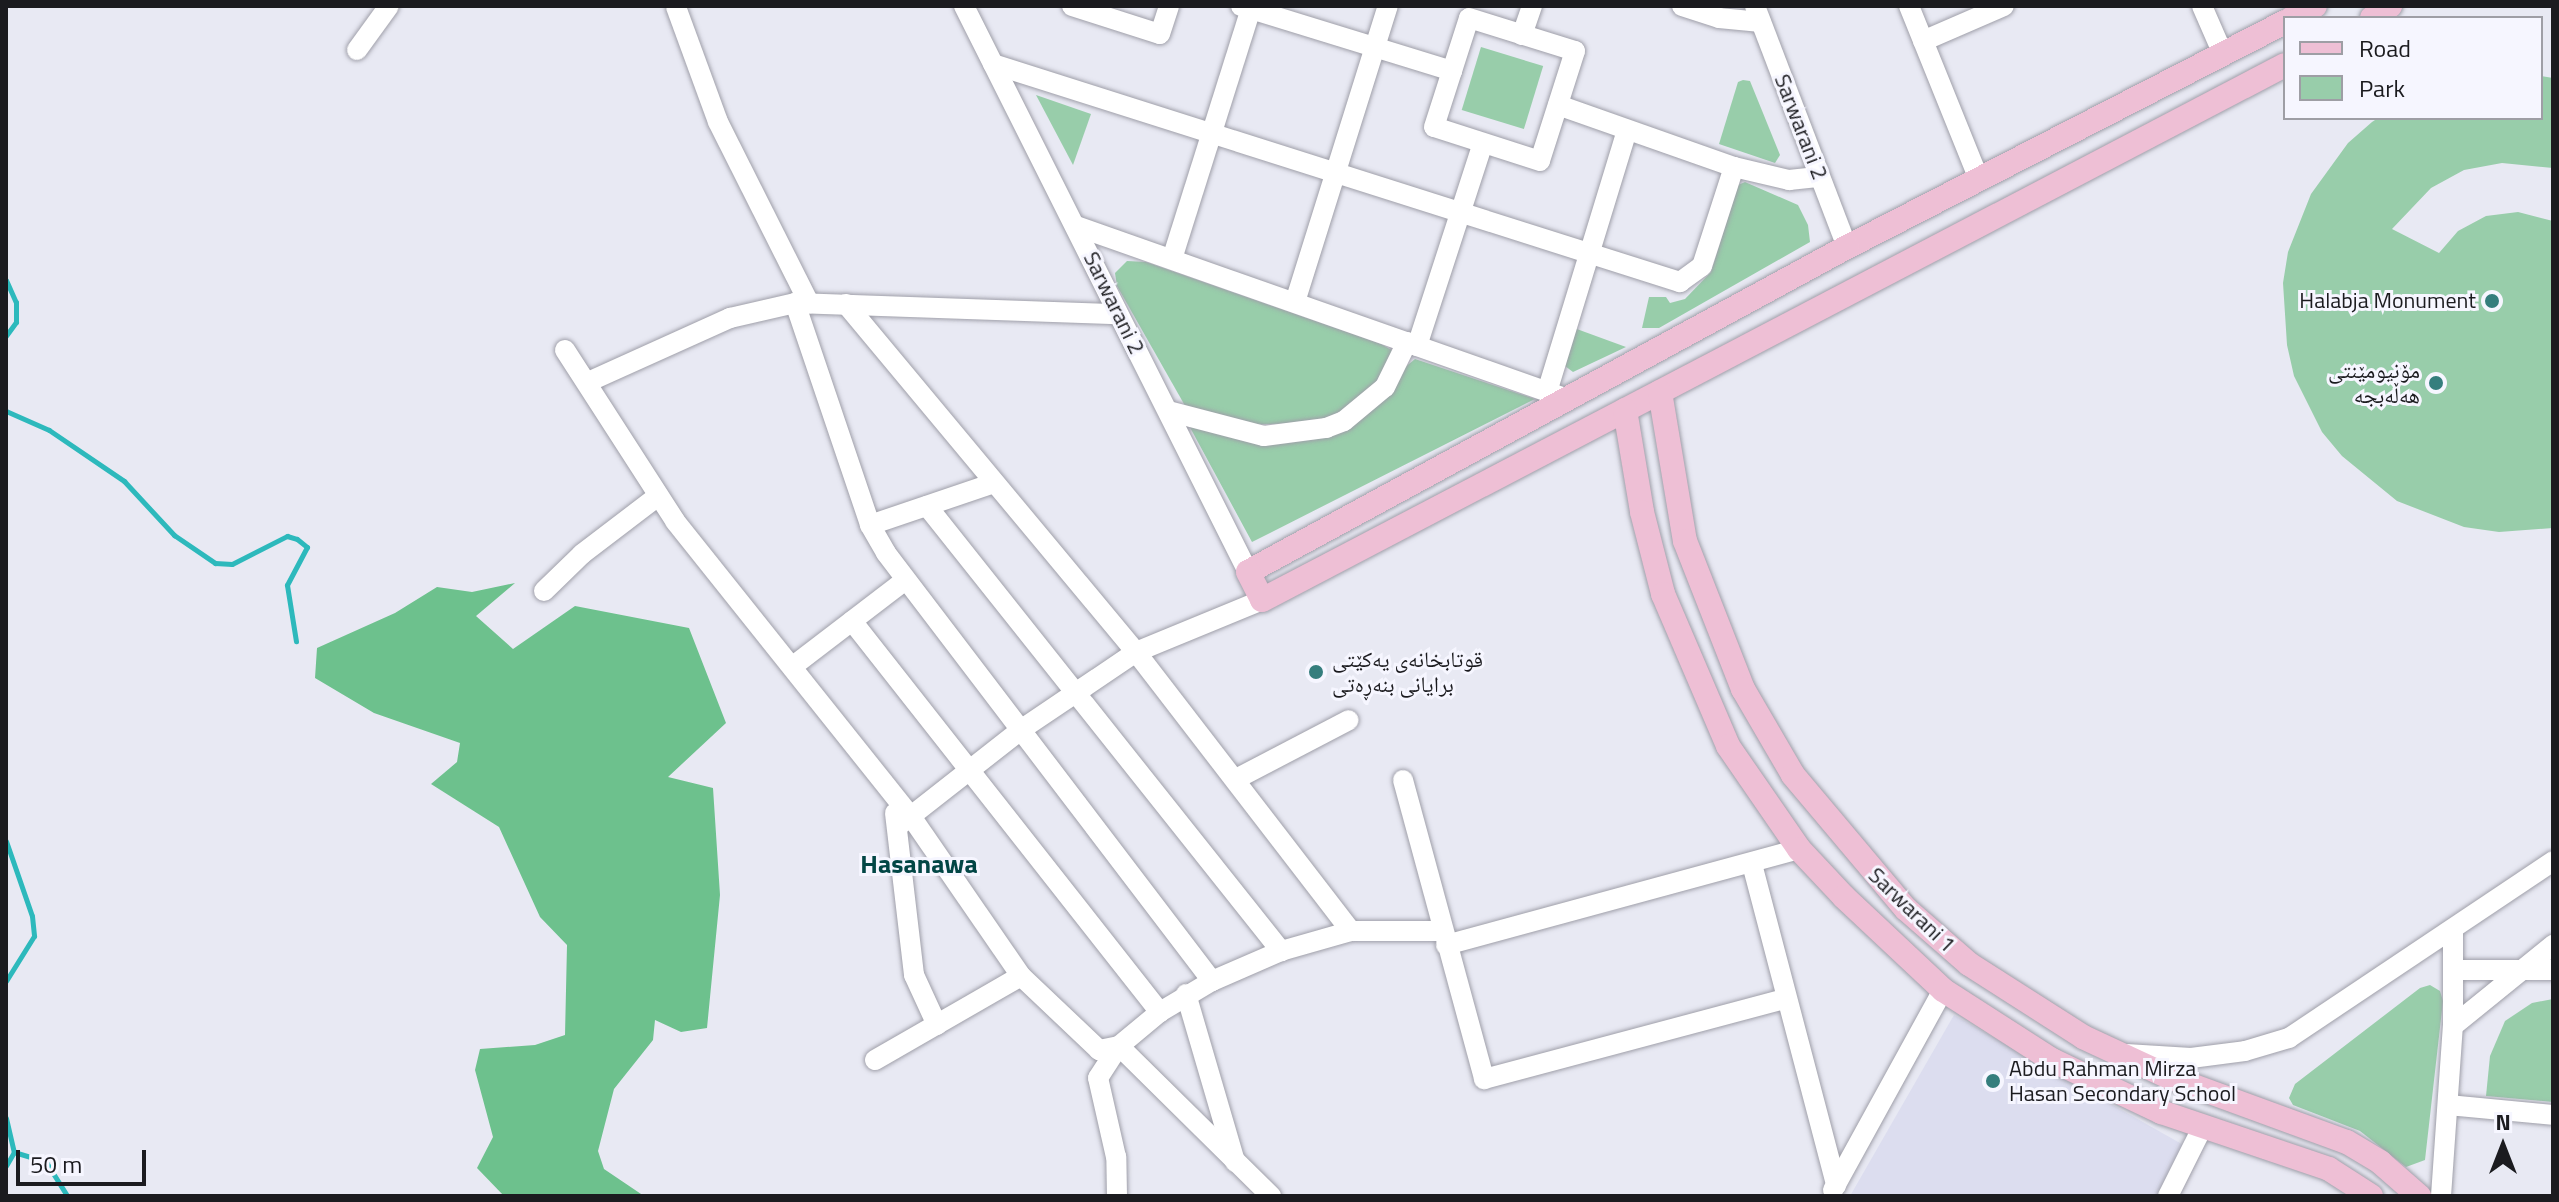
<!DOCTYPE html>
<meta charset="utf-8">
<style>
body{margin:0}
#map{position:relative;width:2559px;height:1202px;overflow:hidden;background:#e8e9f3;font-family:"Titillium Web","Noto Naskh Arabic",sans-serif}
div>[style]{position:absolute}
.built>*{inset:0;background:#dcddef}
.green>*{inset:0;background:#98cdaa;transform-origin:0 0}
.forest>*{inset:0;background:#6dc18d}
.stream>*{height:5px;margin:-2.5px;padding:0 2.5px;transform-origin:2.5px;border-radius:2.5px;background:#2db9bc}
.roads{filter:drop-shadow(0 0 2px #9f9fa9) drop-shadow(0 0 2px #9f9fa9)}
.minor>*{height:20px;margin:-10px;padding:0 10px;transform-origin:10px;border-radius:10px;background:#fff}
.major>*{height:24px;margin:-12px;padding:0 12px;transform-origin:12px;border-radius:12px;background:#eebfd5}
.dots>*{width:22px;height:22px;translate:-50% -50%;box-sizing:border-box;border:4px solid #f6f6ff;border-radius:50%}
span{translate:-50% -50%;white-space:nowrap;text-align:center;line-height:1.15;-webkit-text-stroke:6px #f6f6ff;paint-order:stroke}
.street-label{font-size:22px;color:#1b1b1f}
.poi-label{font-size:22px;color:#1b1b1f}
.right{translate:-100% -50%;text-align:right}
.left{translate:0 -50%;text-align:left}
.quarter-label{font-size:26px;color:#024645;font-weight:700}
.frame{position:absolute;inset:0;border:8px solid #1b1b1f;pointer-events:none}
.legend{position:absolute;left:2283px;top:16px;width:260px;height:104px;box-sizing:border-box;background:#f6f6ff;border:2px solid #9e9ea5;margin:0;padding:10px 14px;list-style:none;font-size:24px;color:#1b1b1f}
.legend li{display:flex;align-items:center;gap:16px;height:40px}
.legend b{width:40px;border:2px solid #9e9ea5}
.north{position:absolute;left:2463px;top:1106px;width:80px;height:80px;-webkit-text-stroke:6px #f6f6ff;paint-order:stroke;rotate:0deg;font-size:22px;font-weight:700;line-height:32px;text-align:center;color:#1b1b1f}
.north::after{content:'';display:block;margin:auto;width:28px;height:36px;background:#1b1b1f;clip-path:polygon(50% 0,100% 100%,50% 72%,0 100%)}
.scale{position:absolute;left:16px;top:1150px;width:130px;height:36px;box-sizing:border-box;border:4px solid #1b1b1f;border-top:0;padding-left:10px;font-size:24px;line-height:28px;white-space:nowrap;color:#1b1b1f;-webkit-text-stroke:6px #f6f6ff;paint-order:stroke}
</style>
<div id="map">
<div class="built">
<i style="clip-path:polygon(1954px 1015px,2187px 1147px,2160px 1196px,1850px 1196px)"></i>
</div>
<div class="green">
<i style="left:1481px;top:47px;width:65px;height:66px;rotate:17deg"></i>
<i style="clip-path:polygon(2541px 76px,2553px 78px,2553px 168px,2502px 163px,2464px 170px,2431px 188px,2392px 229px,2439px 253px,2458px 231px,2486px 216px,2518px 212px,2553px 221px,2553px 528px,2499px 532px,2464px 527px,2397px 501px,2342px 456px,2322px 432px,2294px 376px,2287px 345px,2283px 283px,2288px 252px,2311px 194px,2348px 143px,2372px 122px,2378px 118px,2541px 118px)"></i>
<i style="clip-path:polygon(1743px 80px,1750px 81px,1780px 155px,1775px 163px,1719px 144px,1738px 82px)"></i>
<i style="clip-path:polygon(1036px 95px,1091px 114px,1073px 165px)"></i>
<i style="clip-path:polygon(1745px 182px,1798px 205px,1808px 225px,1810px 242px,1659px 328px,1642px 328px,1649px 297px,1666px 297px,1670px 303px,1685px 299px,1711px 272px,1738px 185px)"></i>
<i style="clip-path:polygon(1127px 261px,1146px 262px,1381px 344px,1395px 352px,1393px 369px,1341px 413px,1312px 423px,1237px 425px,1188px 411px,1117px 286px,1115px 273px)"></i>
<i style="clip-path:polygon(1574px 328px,1626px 347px,1573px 372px,1565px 366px)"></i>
<i style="clip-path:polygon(1415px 359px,1535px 399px,1252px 542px,1186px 420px,1320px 438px)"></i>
<i style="clip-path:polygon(2430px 985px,2440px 991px,2443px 1001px,2425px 1160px,2406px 1167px,2360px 1131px,2293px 1105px,2289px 1098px,2295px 1084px,2420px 988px)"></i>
<i style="clip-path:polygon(2553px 999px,2553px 1102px,2486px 1096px,2490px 1056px,2505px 1021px,2532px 1003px)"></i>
</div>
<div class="forest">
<i style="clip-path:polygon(515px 583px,476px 616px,513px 649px,575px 606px,689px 628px,726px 723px,668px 777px,713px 788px,720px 895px,707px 1028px,681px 1032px,655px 1020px,653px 1040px,614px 1089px,598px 1151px,604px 1169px,644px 1196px,504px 1196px,477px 1168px,493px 1137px,475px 1070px,480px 1049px,535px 1045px,565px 1035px,567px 945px,540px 917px,499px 827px,431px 784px,457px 762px,460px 743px,374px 713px,315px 678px,317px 648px,395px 613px,437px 587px,472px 592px)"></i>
</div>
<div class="stream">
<i style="left:6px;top:280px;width:24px;rotate:66deg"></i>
<i style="left:16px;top:302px;width:20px;rotate:90deg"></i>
<i style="left:16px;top:322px;width:17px;rotate:126deg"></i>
<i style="left:6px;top:411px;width:47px;rotate:23.8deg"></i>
<i style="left:49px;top:430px;width:91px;rotate:34.2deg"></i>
<i style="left:124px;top:481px;width:74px;rotate:47.2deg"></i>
<i style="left:174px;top:535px;width:50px;rotate:34.3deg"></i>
<i style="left:215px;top:563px;width:17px;rotate:3deg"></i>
<i style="left:232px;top:564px;width:62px;rotate:-27deg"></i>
<i style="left:287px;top:536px;width:10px;rotate:17deg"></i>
<i style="left:297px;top:539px;width:13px;rotate:39deg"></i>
<i style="left:307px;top:547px;width:43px;rotate:117.8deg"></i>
<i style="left:287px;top:585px;width:57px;rotate:80.9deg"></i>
<i style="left:6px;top:841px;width:79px;rotate:70.9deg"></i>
<i style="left:32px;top:916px;width:20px;rotate:84deg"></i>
<i style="left:34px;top:936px;width:53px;rotate:121.9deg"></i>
<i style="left:6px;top:1118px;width:35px;rotate:77deg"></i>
<i style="left:14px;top:1152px;width:16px;rotate:120deg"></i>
<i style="left:14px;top:1152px;width:34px;rotate:17deg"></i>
<i style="left:46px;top:1162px;width:40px;rotate:58deg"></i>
</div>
<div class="roads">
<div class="minor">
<i style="left:964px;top:6px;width:633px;rotate:63.35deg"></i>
<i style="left:1072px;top:6px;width:92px;rotate:17.7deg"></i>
<i style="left:1160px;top:34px;width:29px;rotate:-72deg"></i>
<i style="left:1241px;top:6px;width:221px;rotate:17.1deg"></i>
<i style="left:1682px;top:6px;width:39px;rotate:18deg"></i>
<i style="left:1719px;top:18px;width:42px;rotate:5.4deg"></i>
<i style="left:1755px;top:6px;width:258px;rotate:69.1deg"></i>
<i style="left:1909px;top:6px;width:187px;rotate:68deg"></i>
<i style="left:2202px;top:6px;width:52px;rotate:66.4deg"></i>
<i style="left:676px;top:7px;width:122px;rotate:69.9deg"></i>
<i style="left:718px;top:122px;width:203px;rotate:63.3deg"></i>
<i style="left:1469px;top:18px;width:111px;rotate:17.3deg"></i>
<i style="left:1575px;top:51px;width:115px;rotate:107.7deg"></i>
<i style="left:1540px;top:161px;width:111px;rotate:-162.2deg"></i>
<i style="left:1434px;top:127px;width:114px;rotate:-72.2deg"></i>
<i style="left:1522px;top:35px;width:31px;rotate:-71deg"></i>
<i style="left:1923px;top:41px;width:88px;rotate:-23.4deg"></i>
<i style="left:357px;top:50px;width:54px;rotate:-54deg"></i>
<i style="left:993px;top:64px;width:721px;rotate:17.61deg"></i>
<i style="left:1680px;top:282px;width:27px;rotate:-36deg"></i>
<i style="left:1702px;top:266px;width:104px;rotate:-72.1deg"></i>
<i style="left:1558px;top:105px;width:187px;rotate:19.4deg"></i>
<i style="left:1734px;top:167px;width:57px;rotate:13.3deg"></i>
<i style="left:1789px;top:180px;width:31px;rotate:-6deg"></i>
<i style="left:1076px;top:226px;width:518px;rotate:19.38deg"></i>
<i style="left:1172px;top:259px;width:265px;rotate:-72.5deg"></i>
<i style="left:1295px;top:302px;width:310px;rotate:-72.6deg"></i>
<i style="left:795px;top:303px;width:234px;rotate:71.3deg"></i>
<i style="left:870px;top:525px;width:32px;rotate:60deg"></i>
<i style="left:886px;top:553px;width:538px;rotate:52.7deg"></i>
<i style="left:846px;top:304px;width:453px;rotate:50.2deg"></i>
<i style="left:1136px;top:652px;width:352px;rotate:52.4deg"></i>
<i style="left:1417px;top:346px;width:213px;rotate:-72deg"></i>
<i style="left:565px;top:350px;width:203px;rotate:57.2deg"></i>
<i style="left:675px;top:521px;width:376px;rotate:51.4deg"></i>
<i style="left:910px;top:815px;width:196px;rotate:55.4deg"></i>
<i style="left:1021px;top:976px;width:108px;rotate:43.5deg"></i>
<i style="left:1099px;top:1050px;width:20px;rotate:-11deg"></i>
<i style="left:1119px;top:1046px;width:214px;rotate:44.6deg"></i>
<i style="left:588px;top:382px;width:156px;rotate:-24.3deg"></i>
<i style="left:730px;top:318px;width:67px;rotate:-13deg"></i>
<i style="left:795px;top:303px;width:323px;rotate:2deg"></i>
<i style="left:1547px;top:392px;width:274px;rotate:-73deg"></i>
<i style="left:1168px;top:411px;width:99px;rotate:14.6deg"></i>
<i style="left:1264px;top:436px;width:63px;rotate:-7.4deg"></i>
<i style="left:1326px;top:428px;width:19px;rotate:-21deg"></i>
<i style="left:1344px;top:421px;width:53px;rotate:-39.7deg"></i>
<i style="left:1385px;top:387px;width:50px;rotate:-63.9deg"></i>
<i style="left:927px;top:506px;width:569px;rotate:51.5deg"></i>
<i style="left:870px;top:525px;width:131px;rotate:-18.7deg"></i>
<i style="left:544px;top:591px;width:53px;rotate:-44.2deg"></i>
<i style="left:582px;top:554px;width:96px;rotate:-37.3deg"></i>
<i style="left:852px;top:621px;width:498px;rotate:51.8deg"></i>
<i style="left:793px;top:666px;width:140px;rotate:-37.4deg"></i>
<i style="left:1236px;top:779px;width:127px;rotate:-27.6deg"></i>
<i style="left:1403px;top:780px;width:310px;rotate:74.8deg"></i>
<i style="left:1484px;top:1079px;width:311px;rotate:-14.9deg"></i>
<i style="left:895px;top:813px;width:163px;rotate:83.3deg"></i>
<i style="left:914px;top:975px;width:55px;rotate:65.3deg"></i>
<i style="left:897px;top:827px;width:159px;rotate:-38.1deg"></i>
<i style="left:1022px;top:729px;width:138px;rotate:-34deg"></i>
<i style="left:1136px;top:652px;width:136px;rotate:-22.4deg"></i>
<i style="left:1752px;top:864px;width:332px;rotate:75.3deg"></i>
<i style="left:1446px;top:945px;width:366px;rotate:-15.2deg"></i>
<i style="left:2453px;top:970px;width:100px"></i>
<i style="left:1186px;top:994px;width:175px;rotate:73.7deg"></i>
<i style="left:2453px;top:1026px;width:129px;rotate:-39deg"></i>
<i style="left:2126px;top:1054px;width:65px;rotate:3.5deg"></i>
<i style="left:2191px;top:1058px;width:54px;rotate:-7.4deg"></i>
<i style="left:2245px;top:1051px;width:46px;rotate:-16.5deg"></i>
<i style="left:2289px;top:1038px;width:318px;rotate:-33.8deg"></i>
<i style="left:875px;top:1060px;width:168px;rotate:-29.9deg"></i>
<i style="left:2448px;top:1105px;width:105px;rotate:5.4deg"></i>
<i style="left:1833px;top:1190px;width:228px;rotate:-61.2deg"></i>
<i style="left:1117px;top:1196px;width:39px;rotate:-91deg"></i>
<i style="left:1116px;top:1157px;width:81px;rotate:-102.8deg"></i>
<i style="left:1098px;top:1078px;width:38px;rotate:-57deg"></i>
<i style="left:1119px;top:1046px;width:53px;rotate:-39.7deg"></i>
<i style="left:1160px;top:1012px;width:61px;rotate:-30.8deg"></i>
<i style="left:1212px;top:981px;width:75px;rotate:-23.5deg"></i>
<i style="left:1281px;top:951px;width:73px;rotate:-15.9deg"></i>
<i style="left:1351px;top:931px;width:91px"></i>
<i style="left:2168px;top:1196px;width:76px;rotate:-63.4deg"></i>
<i style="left:2441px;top:1196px;width:170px;rotate:-86deg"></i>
<i style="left:2453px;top:1026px;width:94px;rotate:-90deg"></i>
</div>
<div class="major">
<i style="left:2292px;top:18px;width:26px;rotate:-28deg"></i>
<i style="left:2372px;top:18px;width:22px;rotate:-34deg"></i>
<i style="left:2285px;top:22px;width:492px;rotate:152.8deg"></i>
<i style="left:1847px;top:247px;width:681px;rotate:151.52deg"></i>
<i style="left:1248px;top:572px;width:31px;rotate:63deg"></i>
<i style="left:1262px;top:600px;width:1154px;rotate:-27.61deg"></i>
<i style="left:1660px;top:392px;width:151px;rotate:80.5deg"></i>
<i style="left:1685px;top:541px;width:159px;rotate:68.6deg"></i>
<i style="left:1743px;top:689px;width:99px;rotate:59.8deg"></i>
<i style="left:1793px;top:775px;width:175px;rotate:49.9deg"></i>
<i style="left:1906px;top:909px;width:84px;rotate:41.1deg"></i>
<i style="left:1969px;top:964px;width:135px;rotate:32.6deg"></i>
<i style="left:2083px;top:1037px;width:95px;rotate:24.9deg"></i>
<i style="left:2169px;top:1077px;width:189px;rotate:20.1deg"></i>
<i style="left:2347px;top:1142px;width:39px;rotate:31deg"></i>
<i style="left:2380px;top:1162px;width:52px;rotate:41.1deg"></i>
<i style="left:1625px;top:410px;width:103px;rotate:80.5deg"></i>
<i style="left:1642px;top:512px;width:85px;rotate:75.6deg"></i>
<i style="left:1663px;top:594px;width:165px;rotate:66.8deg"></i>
<i style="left:1728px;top:746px;width:125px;rotate:55.4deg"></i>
<i style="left:1799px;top:849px;width:66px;rotate:46.8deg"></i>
<i style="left:1844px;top:897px;width:136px;rotate:43.2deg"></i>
<i style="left:1943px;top:990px;width:130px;rotate:32.7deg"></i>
<i style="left:2052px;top:1060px;width:121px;rotate:25.5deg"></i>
<i style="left:2161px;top:1112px;width:177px;rotate:18.7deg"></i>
<i style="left:2329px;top:1169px;width:50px;rotate:32.7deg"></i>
</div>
</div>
<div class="dots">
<i style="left:2492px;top:301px;background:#357e7d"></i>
<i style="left:2436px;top:383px;background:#357e7d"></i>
<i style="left:1316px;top:672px;background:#357e7d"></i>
<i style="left:1993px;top:1081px;background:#357e7d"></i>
</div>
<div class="street-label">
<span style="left:1801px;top:127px;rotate:69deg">Sarwarani 2</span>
<span style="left:1114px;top:303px;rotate:64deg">Sarwarani 2</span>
<span style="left:1912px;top:910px;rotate:44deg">Sarwarani 1</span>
</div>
<div class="poi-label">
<span class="right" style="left:2476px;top:301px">Halabja Monument</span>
<span class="right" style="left:2420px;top:383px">مۆنیومێنتی<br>هەڵەبجە</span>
<span class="left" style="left:1332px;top:672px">قوتابخانەی یەکێتی<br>برایانی بنەڕەتی</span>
<span class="left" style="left:2009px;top:1081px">Abdu Rahman Mirza<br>Hasan Secondary School</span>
</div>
<div class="quarter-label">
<span style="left:919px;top:864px">Hasanawa</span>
</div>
<div class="frame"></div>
<ul class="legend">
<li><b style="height:10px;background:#eebfd5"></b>Road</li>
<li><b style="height:22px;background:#98cdaa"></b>Park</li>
</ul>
<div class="north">N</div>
<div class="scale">50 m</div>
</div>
